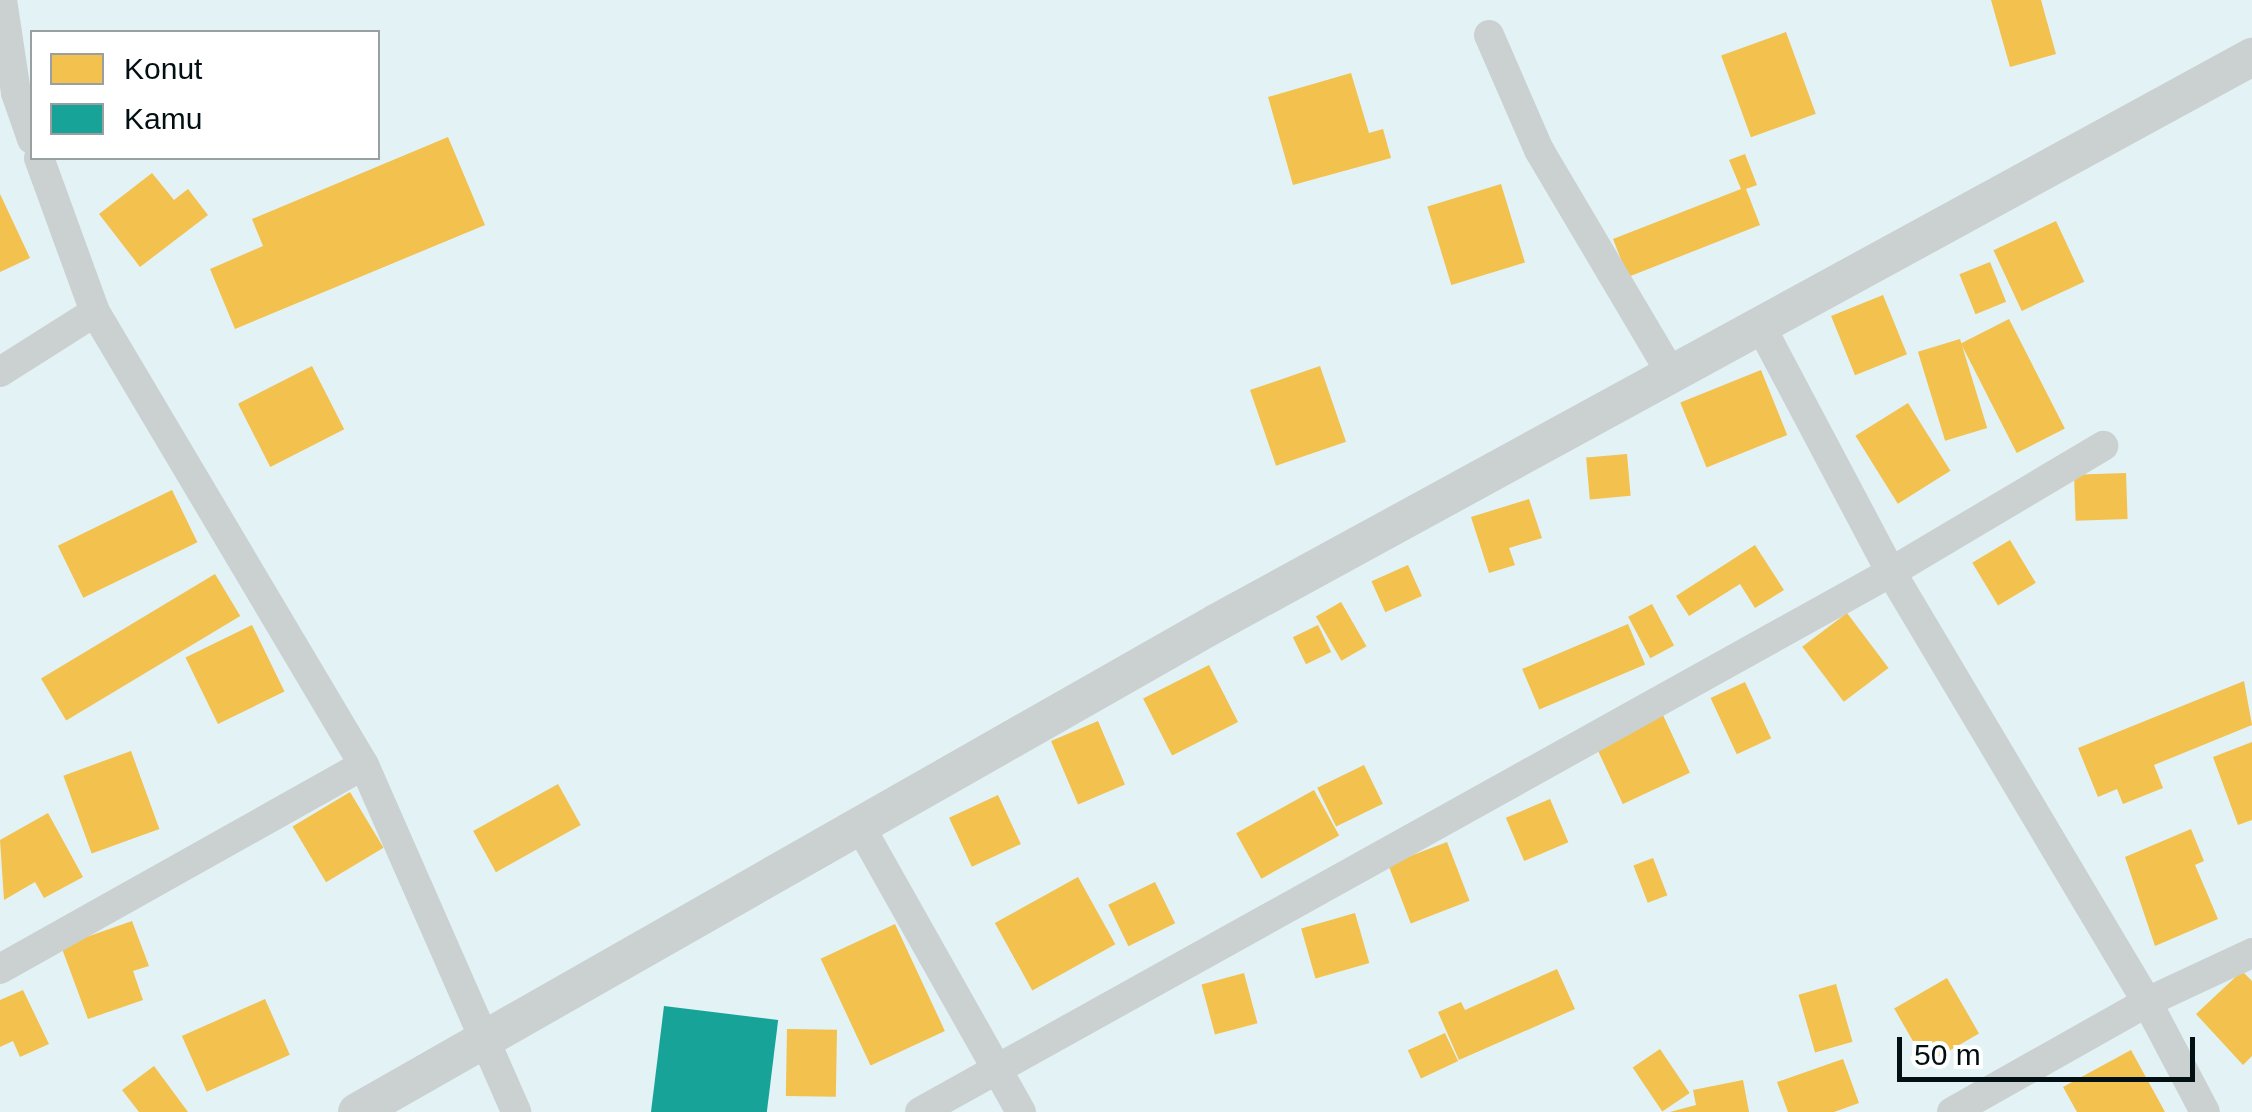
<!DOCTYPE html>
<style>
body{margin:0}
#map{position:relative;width:2252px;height:1112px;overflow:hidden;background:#e3f2f5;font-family:Helvetica,sans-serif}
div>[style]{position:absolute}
.homes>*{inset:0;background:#f2c14e;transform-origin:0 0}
.public>*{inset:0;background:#17a398;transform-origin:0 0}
.minor>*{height:30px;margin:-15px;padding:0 15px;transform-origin:15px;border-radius:15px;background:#cbd0d1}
.tertiary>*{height:38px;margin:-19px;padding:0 19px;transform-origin:19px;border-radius:19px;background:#cbd0d1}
span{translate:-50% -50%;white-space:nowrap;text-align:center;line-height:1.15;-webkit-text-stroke:10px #fff;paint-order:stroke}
.legend{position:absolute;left:30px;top:30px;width:350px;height:130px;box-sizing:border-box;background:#fff;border:2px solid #9a9fa1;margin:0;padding:12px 18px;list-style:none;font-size:30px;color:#021013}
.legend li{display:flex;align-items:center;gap:20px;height:50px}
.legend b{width:50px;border:2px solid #9a9fa1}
.scale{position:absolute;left:1897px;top:1037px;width:298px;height:45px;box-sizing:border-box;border:5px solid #021013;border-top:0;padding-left:12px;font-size:30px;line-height:35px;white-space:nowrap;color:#021013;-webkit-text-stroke:8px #fff;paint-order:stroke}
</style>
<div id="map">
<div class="homes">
<i style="clip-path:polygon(1991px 0,2041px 0,2056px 54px,2010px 67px)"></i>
<i style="left:1786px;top:32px;width:87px;height:69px;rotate:70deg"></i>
<i style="clip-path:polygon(1351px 73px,1369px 133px,1383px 129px,1391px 158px,1293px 185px,1268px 97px)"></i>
<i style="clip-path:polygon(448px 137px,485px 225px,235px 329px,210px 269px,263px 246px,252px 219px)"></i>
<i style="clip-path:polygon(1745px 154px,1757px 185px,1746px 189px,1760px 225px,1628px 277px,1613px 239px,1741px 189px,1729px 160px)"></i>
<i style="clip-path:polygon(152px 173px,174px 200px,188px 189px,208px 215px,140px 267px,99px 214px)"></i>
<i style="left:1501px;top:184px;width:82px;height:77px;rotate:73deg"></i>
<i style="clip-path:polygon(0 194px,30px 258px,0 272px)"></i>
<i style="left:2056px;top:221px;width:67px;height:69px;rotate:65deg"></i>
<i style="left:1990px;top:262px;width:43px;height:33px;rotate:68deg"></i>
<i style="left:1883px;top:295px;width:64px;height:56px;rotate:68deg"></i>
<i style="left:2009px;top:319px;width:123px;height:54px;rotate:63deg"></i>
<i style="left:1960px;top:339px;width:93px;height:44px;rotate:73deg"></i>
<i style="left:312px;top:366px;width:71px;height:83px;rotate:63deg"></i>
<i style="left:1320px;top:366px;width:80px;height:74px;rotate:71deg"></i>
<i style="left:1761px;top:370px;width:70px;height:87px;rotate:68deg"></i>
<i style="left:1908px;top:403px;width:80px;height:62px;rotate:58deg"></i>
<i style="left:1627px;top:454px;width:42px;height:41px;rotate:85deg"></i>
<i style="left:2126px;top:473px;width:46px;height:52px;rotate:88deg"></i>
<i style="left:172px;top:490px;width:58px;height:127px;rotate:64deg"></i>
<i style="clip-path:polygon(1529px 499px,1542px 538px,1509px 548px,1515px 565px,1489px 573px,1471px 517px)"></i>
<i style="left:2010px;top:540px;width:50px;height:44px;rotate:59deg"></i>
<i style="clip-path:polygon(1755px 545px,1784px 590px,1755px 608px,1740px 584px,1689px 616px,1676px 596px)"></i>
<i style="left:1408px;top:565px;width:34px;height:40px;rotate:66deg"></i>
<i style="left:215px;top:574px;width:49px;height:203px;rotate:59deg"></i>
<i style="left:1341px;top:602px;width:51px;height:29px;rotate:60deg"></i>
<i style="left:1652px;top:604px;width:47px;height:27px;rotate:62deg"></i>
<i style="left:1847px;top:613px;width:69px;height:56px;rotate:53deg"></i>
<i style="left:1628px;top:624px;width:44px;height:115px;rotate:67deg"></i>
<i style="left:252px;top:625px;width:74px;height:74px;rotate:64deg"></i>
<i style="left:1318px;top:625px;width:30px;height:28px;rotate:64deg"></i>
<i style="left:1209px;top:665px;width:64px;height:74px;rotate:63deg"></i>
<i style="clip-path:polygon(2244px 681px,2252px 725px,2154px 765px,2163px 788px,2123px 804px,2117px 789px,2098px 797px,2078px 748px)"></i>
<i style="left:1745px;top:682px;width:62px;height:38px;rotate:65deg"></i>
<i style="left:1662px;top:713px;width:66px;height:74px;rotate:65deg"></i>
<i style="left:1098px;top:721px;width:69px;height:51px;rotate:67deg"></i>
<i style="clip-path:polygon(2252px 742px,2252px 820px,2238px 825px,2213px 757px)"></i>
<i style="left:131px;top:751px;width:83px;height:72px;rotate:70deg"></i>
<i style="left:1364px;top:765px;width:43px;height:52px;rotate:64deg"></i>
<i style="left:558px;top:784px;width:47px;height:97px;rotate:61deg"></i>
<i style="left:1314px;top:790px;width:52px;height:89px;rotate:61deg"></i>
<i style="left:350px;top:792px;width:65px;height:67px;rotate:59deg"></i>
<i style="left:998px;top:795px;width:54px;height:54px;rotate:65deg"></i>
<i style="left:1550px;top:799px;width:47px;height:48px;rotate:67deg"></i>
<i style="clip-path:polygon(48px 813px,83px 877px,44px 898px,35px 882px,4px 900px,0 840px)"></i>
<i style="clip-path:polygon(2191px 829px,2204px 861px,2195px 865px,2218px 919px,2155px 946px,2125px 857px)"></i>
<i style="left:1447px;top:842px;width:63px;height:63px;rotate:69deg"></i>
<i style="left:1653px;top:858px;width:40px;height:21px;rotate:69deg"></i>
<i style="left:1078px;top:877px;width:77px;height:95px;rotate:61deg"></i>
<i style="left:1155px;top:882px;width:46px;height:52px;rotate:64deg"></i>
<i style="left:1355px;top:913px;width:52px;height:56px;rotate:74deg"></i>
<i style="clip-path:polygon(132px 921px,149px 966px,133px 971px,143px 1000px,88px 1019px,61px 946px)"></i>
<i style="left:895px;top:924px;width:118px;height:82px;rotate:65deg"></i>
<i style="clip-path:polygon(1557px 969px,1575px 1009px,1459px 1060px,1438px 1012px,1461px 1002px,1465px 1010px)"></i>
<i style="clip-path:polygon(2242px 971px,2252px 981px,2252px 1056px,2243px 1065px,2196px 1014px)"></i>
<i style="left:1244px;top:973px;width:52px;height:44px;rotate:75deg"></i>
<i style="left:1947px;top:978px;width:64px;height:61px;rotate:60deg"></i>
<i style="left:1836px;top:984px;width:60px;height:39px;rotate:74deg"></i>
<i style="clip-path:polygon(23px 990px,49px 1044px,20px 1057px,13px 1041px,0 1047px,0 1000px)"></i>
<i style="left:265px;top:999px;width:61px;height:91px;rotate:66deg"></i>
<i style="left:787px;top:1029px;width:50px;height:67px;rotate:1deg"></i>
<i style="left:1445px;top:1033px;width:31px;height:41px;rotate:65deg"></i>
<i style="left:1660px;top:1049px;width:53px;height:33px;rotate:56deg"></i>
<i style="clip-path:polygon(2131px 1050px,2165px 1112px,2077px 1112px,2063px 1087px)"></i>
<i style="clip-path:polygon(1843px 1059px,1859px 1103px,1834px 1112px,1788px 1112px,1777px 1082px)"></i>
<i style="clip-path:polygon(154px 1066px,188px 1112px,139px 1112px,122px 1090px)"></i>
<i style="clip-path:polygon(1743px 1080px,1749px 1112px,1670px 1112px,1696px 1105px,1693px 1090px)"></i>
</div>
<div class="public">
<i style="left:664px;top:1006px;width:115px;height:107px;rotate:7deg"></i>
</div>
<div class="minor">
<i style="left:2px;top:0;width:94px;rotate:81.4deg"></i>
<i style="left:16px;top:93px;width:49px;rotate:70.8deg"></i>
<i style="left:1489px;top:35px;width:125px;rotate:66.5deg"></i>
<i style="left:1539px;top:150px;width:259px;rotate:59.4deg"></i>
<i style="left:39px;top:158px;width:164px;rotate:70deg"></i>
<i style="left:95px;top:312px;width:527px;rotate:59.3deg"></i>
<i style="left:364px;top:765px;width:379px;rotate:66.3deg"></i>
<i style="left:1760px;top:325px;width:280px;rotate:62.1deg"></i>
<i style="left:1891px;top:572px;width:500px;rotate:59.23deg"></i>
<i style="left:2147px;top:1002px;width:124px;rotate:62.2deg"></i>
<i style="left:0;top:372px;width:112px;rotate:-32.3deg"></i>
<i style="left:861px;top:828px;width:326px;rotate:60.6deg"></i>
<i style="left:0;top:969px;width:417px;rotate:-29.3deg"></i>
<i style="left:920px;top:1112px;width:1111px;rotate:-29.08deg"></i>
<i style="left:1891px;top:572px;width:247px;rotate:-30.7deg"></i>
<i style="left:1952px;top:1112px;width:224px;rotate:-29.4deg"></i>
<i style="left:2147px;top:1002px;width:116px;rotate:-25deg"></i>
</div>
<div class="tertiary">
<i style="left:357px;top:1112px;width:988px;rotate:-29.65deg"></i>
<i style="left:1216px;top:623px;width:1181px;rotate:-28.65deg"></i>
</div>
<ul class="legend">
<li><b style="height:28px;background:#f2c14e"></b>Konut</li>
<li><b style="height:28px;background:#17a398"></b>Kamu</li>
</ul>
<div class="scale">50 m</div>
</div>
